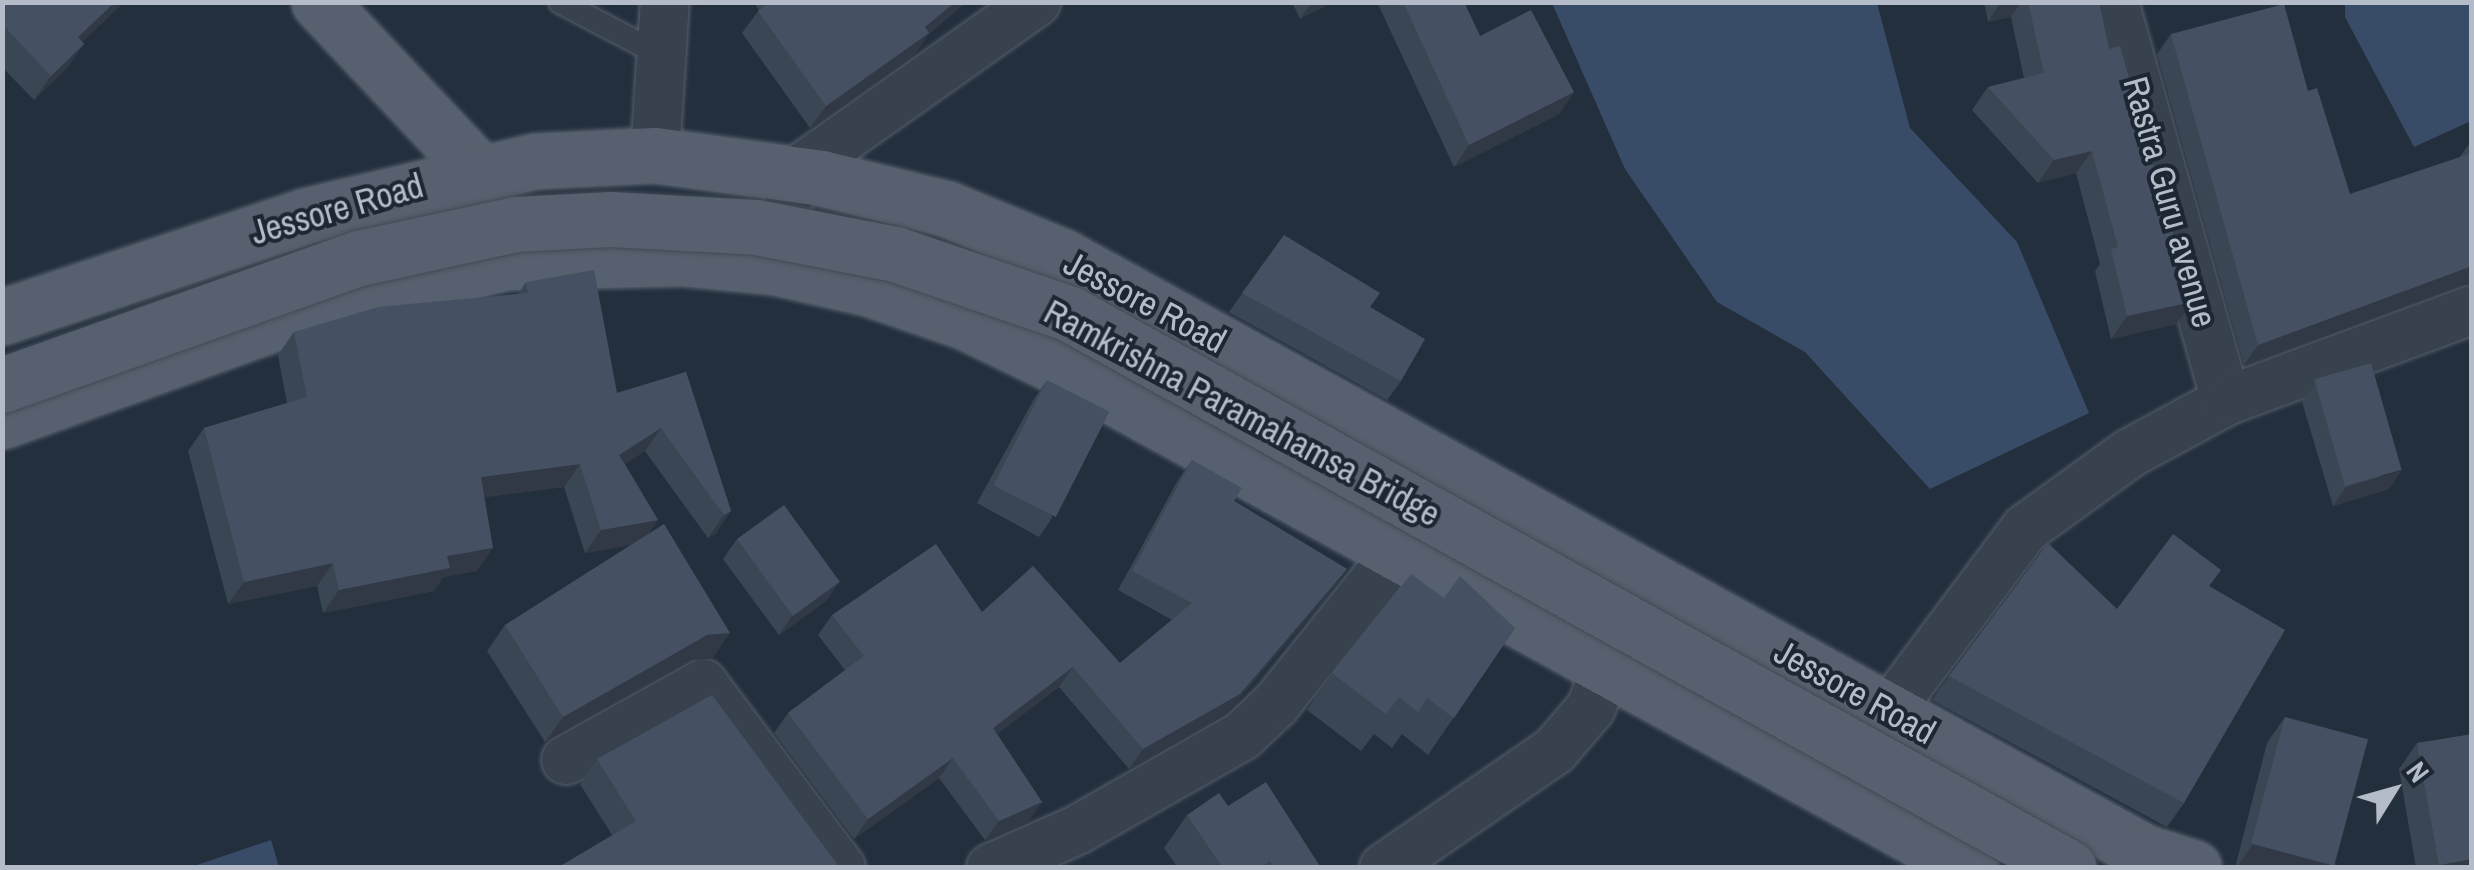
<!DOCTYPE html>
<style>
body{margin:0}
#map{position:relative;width:2474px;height:870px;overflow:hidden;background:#242f3e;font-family:"Archivo Narrow",sans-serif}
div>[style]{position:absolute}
.water>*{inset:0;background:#394c67}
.roads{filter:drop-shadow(0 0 2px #565f6c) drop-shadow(0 0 2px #565f6c)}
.service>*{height:22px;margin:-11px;padding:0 11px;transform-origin:11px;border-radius:11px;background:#38414e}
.minor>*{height:48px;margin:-24px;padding:0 24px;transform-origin:24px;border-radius:24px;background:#38414e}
.primary>*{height:55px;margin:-27.5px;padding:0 27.5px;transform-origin:27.5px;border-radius:27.5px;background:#56606e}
.bridges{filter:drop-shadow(0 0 2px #414a57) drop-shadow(0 0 2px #414a57)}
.primary-bridge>*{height:55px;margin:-27.5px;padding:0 27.5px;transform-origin:27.5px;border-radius:27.5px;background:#56606e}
.wall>*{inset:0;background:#3b4654}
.shaded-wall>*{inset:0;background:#303945}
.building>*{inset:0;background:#455162;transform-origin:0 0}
span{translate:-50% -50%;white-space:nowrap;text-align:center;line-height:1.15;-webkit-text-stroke:8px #1d2633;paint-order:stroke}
.street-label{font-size:35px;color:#b4bcc9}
.frame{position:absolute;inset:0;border:5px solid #b4bcc9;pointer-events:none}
.north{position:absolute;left:2344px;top:740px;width:100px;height:100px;-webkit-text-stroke:8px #1d2633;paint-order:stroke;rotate:53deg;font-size:28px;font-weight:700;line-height:40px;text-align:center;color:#b4bcc9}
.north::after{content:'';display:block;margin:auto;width:35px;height:45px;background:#b4bcc9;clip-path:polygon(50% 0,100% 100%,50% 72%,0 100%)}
</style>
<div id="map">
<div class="water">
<i style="clip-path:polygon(1552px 3px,1877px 3px,1910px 128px,2017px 242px,2089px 413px,1930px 489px,1805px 352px,1717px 302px,1625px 169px)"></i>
<i style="clip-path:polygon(2345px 3px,2471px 3px,2471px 121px,2414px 147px,2345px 17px)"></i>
<i style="clip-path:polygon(271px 840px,279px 867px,191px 867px)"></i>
</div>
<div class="roads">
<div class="service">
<i style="left:560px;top:2px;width:114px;rotate:27.7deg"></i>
</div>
<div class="minor">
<i style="left:2114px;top:2px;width:414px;rotate:74.3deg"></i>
<i style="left:655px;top:155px;width:153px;rotate:-86.3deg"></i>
<i style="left:789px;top:197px;width:23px;rotate:-80deg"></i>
<i style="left:793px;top:174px;width:298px;rotate:-35.3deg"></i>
<i style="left:1889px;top:711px;width:227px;rotate:-53.2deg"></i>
<i style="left:2025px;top:529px;width:130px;rotate:-35.9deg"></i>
<i style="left:2130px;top:453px;width:109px;rotate:-28.4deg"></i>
<i style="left:2226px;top:401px;width:262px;rotate:-20.3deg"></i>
<i style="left:566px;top:760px;width:157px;rotate:-29deg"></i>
<i style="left:703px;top:684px;width:230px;rotate:53.1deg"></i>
<i style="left:991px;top:868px;width:94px;rotate:-23.8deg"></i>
<i style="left:1077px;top:830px;width:190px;rotate:-29.7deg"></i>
<i style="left:1242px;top:736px;width:47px;rotate:-43.3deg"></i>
<i style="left:1276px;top:704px;width:196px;rotate:-51.4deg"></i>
<i style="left:1384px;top:868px;width:208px;rotate:-34.6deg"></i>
<i style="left:1555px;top:750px;width:55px;rotate:-49.4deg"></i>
<i style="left:1591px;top:708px;width:45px;rotate:-69.1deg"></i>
</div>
<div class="primary">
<i style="left:319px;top:2px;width:232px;rotate:46.7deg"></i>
<i style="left:478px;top:171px;width:30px;rotate:73deg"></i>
<i style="left:2px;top:317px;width:319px;rotate:-18.4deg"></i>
<i style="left:305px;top:216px;width:237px;rotate:-13.4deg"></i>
<i style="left:536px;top:161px;width:119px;rotate:-2.9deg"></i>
<i style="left:655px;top:155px;width:168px;rotate:7.9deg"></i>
<i style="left:821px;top:178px;width:130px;rotate:13.8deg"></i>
<i style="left:947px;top:209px;width:126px;rotate:22.5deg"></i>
<i style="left:1063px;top:257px;width:1234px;rotate:28.83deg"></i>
<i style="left:2144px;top:852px;width:52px;rotate:17.7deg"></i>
<i style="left:2px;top:421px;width:328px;rotate:-19.8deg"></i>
<i style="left:311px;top:310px;width:201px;rotate:-13.8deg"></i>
<i style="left:506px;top:262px;width:176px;rotate:-1.3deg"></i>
<i style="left:682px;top:258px;width:93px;rotate:5.5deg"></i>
<i style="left:775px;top:267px;width:95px;rotate:12.7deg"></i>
<i style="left:868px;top:288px;width:102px;rotate:19deg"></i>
<i style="left:964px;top:321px;width:117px;rotate:25.9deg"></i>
<i style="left:1069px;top:372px;width:1029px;rotate:28.81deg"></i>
</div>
</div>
<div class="bridges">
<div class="primary-bridge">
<i style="left:2px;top:385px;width:379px;rotate:-19.6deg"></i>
<i style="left:359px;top:258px;width:161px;rotate:-12.2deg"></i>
<i style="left:516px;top:224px;width:94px;rotate:-3deg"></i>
<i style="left:610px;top:219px;width:146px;rotate:3.1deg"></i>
<i style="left:756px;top:227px;width:142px;rotate:11deg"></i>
<i style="left:895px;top:254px;width:185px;rotate:18.9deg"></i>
<i style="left:1070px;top:314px;width:1142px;rotate:29.01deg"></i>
</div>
</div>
<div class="wall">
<i style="clip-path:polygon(2px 2px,124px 2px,82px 42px,84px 44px,67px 68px,34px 100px,2px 67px)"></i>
<i style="clip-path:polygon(753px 2px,966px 2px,929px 34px,914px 55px,810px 128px,742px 33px,759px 10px)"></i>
<i style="clip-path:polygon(1292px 2px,1333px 2px,1300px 19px)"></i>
<i style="clip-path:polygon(1377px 2px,1464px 2px,1480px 36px,1574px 92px,1559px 114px,1454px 167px)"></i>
<i style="clip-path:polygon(1984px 2px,2099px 2px,2109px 49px,2176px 324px,2111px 339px,2095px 271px,2100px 264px,2076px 173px,2038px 183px,1972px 110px,1988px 87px,2024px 78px,2011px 17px,1988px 22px)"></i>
<i style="clip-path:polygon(2171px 34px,2308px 91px,2350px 194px,2459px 158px,2472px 140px,2472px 285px,2462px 284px,2244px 365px,2157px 54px)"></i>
<i style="clip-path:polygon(1284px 235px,1401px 381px,1387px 400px,1229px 312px)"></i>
<i style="clip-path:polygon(526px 282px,617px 393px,686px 372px,731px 511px,715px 534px,708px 538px,645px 451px,625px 464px,658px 520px,649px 533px,712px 659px,690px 660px,545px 742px,487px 651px,505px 625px,631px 545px,585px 553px,564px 487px,484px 497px,477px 571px,443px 577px,434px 591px,323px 613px,317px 586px,228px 604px,188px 451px,204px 428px,287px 403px,278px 355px,294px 332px,518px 294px)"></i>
<i style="clip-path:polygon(1047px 380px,1052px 518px,1039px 537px,977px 503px,1034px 399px)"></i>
<i style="clip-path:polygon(2316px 383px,2389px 489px,2333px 506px,2302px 402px)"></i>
<i style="clip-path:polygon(1192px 460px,1234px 501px,1347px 569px,1333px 589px,1226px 714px,1129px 769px,1059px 687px,997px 734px,1042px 802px,1028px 822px,985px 840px,939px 778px,854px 839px,774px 733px,788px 713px,845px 670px,818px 635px,832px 615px,982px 612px,1120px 663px,1172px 620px,1118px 590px,1178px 480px)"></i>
<i style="clip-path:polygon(737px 539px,839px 582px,826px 601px,779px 635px,723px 559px)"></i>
<i style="clip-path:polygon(2210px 586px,2184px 803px,2167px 827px,1932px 700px,1949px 676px,2117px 609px)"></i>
<i style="clip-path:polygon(1444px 598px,1515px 628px,1428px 755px,1402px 734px,1392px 748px,1374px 734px,1361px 751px,1307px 710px,1332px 673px)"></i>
<i style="clip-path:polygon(2285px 717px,2336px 866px,2335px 868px,2235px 868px,2267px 743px)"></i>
<i style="clip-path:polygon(2417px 743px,2472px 868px,2416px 868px,2399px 769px)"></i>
<i style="clip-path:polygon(597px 759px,836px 861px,612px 835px,580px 784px)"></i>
<i style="clip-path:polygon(1228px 806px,1321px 868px,1178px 868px,1164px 848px,1187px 815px)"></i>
</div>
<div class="shaded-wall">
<i style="clip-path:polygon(115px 2px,124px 2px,61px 62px,78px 37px)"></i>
<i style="clip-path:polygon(955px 2px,966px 2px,929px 34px,914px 55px,810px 128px,826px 106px)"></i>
<i style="clip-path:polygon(1312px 2px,1333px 2px,1300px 19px)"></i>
<i style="clip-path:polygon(2001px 2px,2021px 2px,2011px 17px,1988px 22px)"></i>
<i style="clip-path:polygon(84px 44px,67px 68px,34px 100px,51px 76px)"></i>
<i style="clip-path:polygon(1574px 92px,1559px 114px,1454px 167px,1469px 145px)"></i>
<i style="clip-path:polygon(2092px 151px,2076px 173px,2038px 183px,2054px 160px)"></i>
<i style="clip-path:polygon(2472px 266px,2472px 285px,2462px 284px,2244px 365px,2258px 345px)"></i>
<i style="clip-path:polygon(2192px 302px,2176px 324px,2111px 339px,2127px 316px)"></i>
<i style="clip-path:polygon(661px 428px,645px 451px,603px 478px,619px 455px)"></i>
<i style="clip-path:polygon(580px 464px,564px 487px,465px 500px,481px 477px)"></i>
<i style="clip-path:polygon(2402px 470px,2389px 489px,2333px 506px,2346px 487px)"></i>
<i style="clip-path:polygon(731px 511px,715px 534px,708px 538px,724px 515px)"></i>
<i style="clip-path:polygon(658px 520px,642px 543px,585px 553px,601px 530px)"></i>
<i style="clip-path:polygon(493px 548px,477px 571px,443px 577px,434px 591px,323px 613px,339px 590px,447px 556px)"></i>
<i style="clip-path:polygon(333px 563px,317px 586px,228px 604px,244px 582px)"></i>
<i style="clip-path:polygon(1347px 569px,1333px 589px,1226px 714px,1129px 769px,1143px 749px)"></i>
<i style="clip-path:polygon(839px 582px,826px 601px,779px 635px,792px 616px)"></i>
<i style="clip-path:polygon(730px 633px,712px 659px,690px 660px,545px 742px,563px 717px,707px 635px)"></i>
<i style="clip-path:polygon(1073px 667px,1059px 687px,979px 748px,993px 728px)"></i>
<i style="clip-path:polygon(953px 758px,939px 778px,854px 839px,868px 819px)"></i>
<i style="clip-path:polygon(1042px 802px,1028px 822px,985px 840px,999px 821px)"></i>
<i style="clip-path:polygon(2253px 844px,2336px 866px,2335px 868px,2236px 868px)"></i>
<i style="clip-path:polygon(2472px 859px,2472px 868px,2437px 868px,2439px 865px)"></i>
</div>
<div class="building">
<i style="clip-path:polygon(2px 2px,115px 2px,78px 37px,84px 44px,51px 76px,2px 24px)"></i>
<i style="clip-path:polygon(769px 2px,955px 2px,925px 27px,929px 33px,826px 106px,758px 11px)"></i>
<i style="clip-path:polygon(1403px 2px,1464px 2px,1480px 36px,1531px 10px,1574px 92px,1469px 145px)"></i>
<i style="clip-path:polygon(2028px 2px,2099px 2px,2109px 49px,2120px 46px,2192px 302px,2127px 316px,2111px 249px,2118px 247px,2092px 151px,2054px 160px,1988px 87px,2044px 73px)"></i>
<i style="clip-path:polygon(2284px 4px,2308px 91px,2317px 88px,2350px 194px,2472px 153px,2472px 266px,2258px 345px,2171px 34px)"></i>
<i style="clip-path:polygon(1284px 235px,1380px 293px,1370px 307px,1425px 339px,1401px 381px,1242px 293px)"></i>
<i style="clip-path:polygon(594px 270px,617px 393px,686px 372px,731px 511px,724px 515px,661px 428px,619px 455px,658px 520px,601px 530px,580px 464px,481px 477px,493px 548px,447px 556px,450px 568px,339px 590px,333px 563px,244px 582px,204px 428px,307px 397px,294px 332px,378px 307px,528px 293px,526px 282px)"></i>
<i style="left:2371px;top:363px;width:111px;height:59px;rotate:74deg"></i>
<i style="left:1047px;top:380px;width:70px;height:118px;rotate:27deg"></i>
<i style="clip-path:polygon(1192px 460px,1242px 488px,1234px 501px,1347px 569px,1240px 694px,1143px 749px,1073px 667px,993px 728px,1042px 802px,999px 821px,953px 758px,868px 819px,788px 713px,864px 656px,832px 615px,936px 544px,982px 612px,1033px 566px,1120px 663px,1192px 603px,1132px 571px)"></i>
<i style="left:784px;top:505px;width:95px;height:58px;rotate:54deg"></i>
<i style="clip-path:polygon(664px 524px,730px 633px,707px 635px,563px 717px,505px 625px)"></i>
<i style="clip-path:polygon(2173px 534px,2221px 570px,2209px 586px,2285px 630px,2184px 803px,1949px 676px,2048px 543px,2117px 609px)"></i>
<i style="clip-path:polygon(1411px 574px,1444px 598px,1460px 576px,1515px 628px,1454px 718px,1427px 698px,1418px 712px,1399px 697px,1386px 714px,1332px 673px)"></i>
<i style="clip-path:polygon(712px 695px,840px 868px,557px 868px,636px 821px,597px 759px)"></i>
<i style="left:2285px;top:717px;width:86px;height:131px;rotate:15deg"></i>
<i style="clip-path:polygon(2472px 734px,2472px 859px,2439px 865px,2417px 743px)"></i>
<i style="clip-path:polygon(1266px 782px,1321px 868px,1274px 868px,1270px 861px,1261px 868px,1223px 868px,1187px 815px,1219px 793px,1228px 806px)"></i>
</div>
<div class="street-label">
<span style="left:2170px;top:202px;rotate:74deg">Rastra Guru avenue</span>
<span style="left:337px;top:209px;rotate:-16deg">Jessore Road</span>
<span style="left:1145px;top:302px;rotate:28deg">Jessore Road</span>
<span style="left:1242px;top:413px;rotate:28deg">Ramkrishna Paramahamsa Bridge</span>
<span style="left:1855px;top:692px;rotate:29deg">Jessore Road</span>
</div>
<div class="frame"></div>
<div class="north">N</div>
</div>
